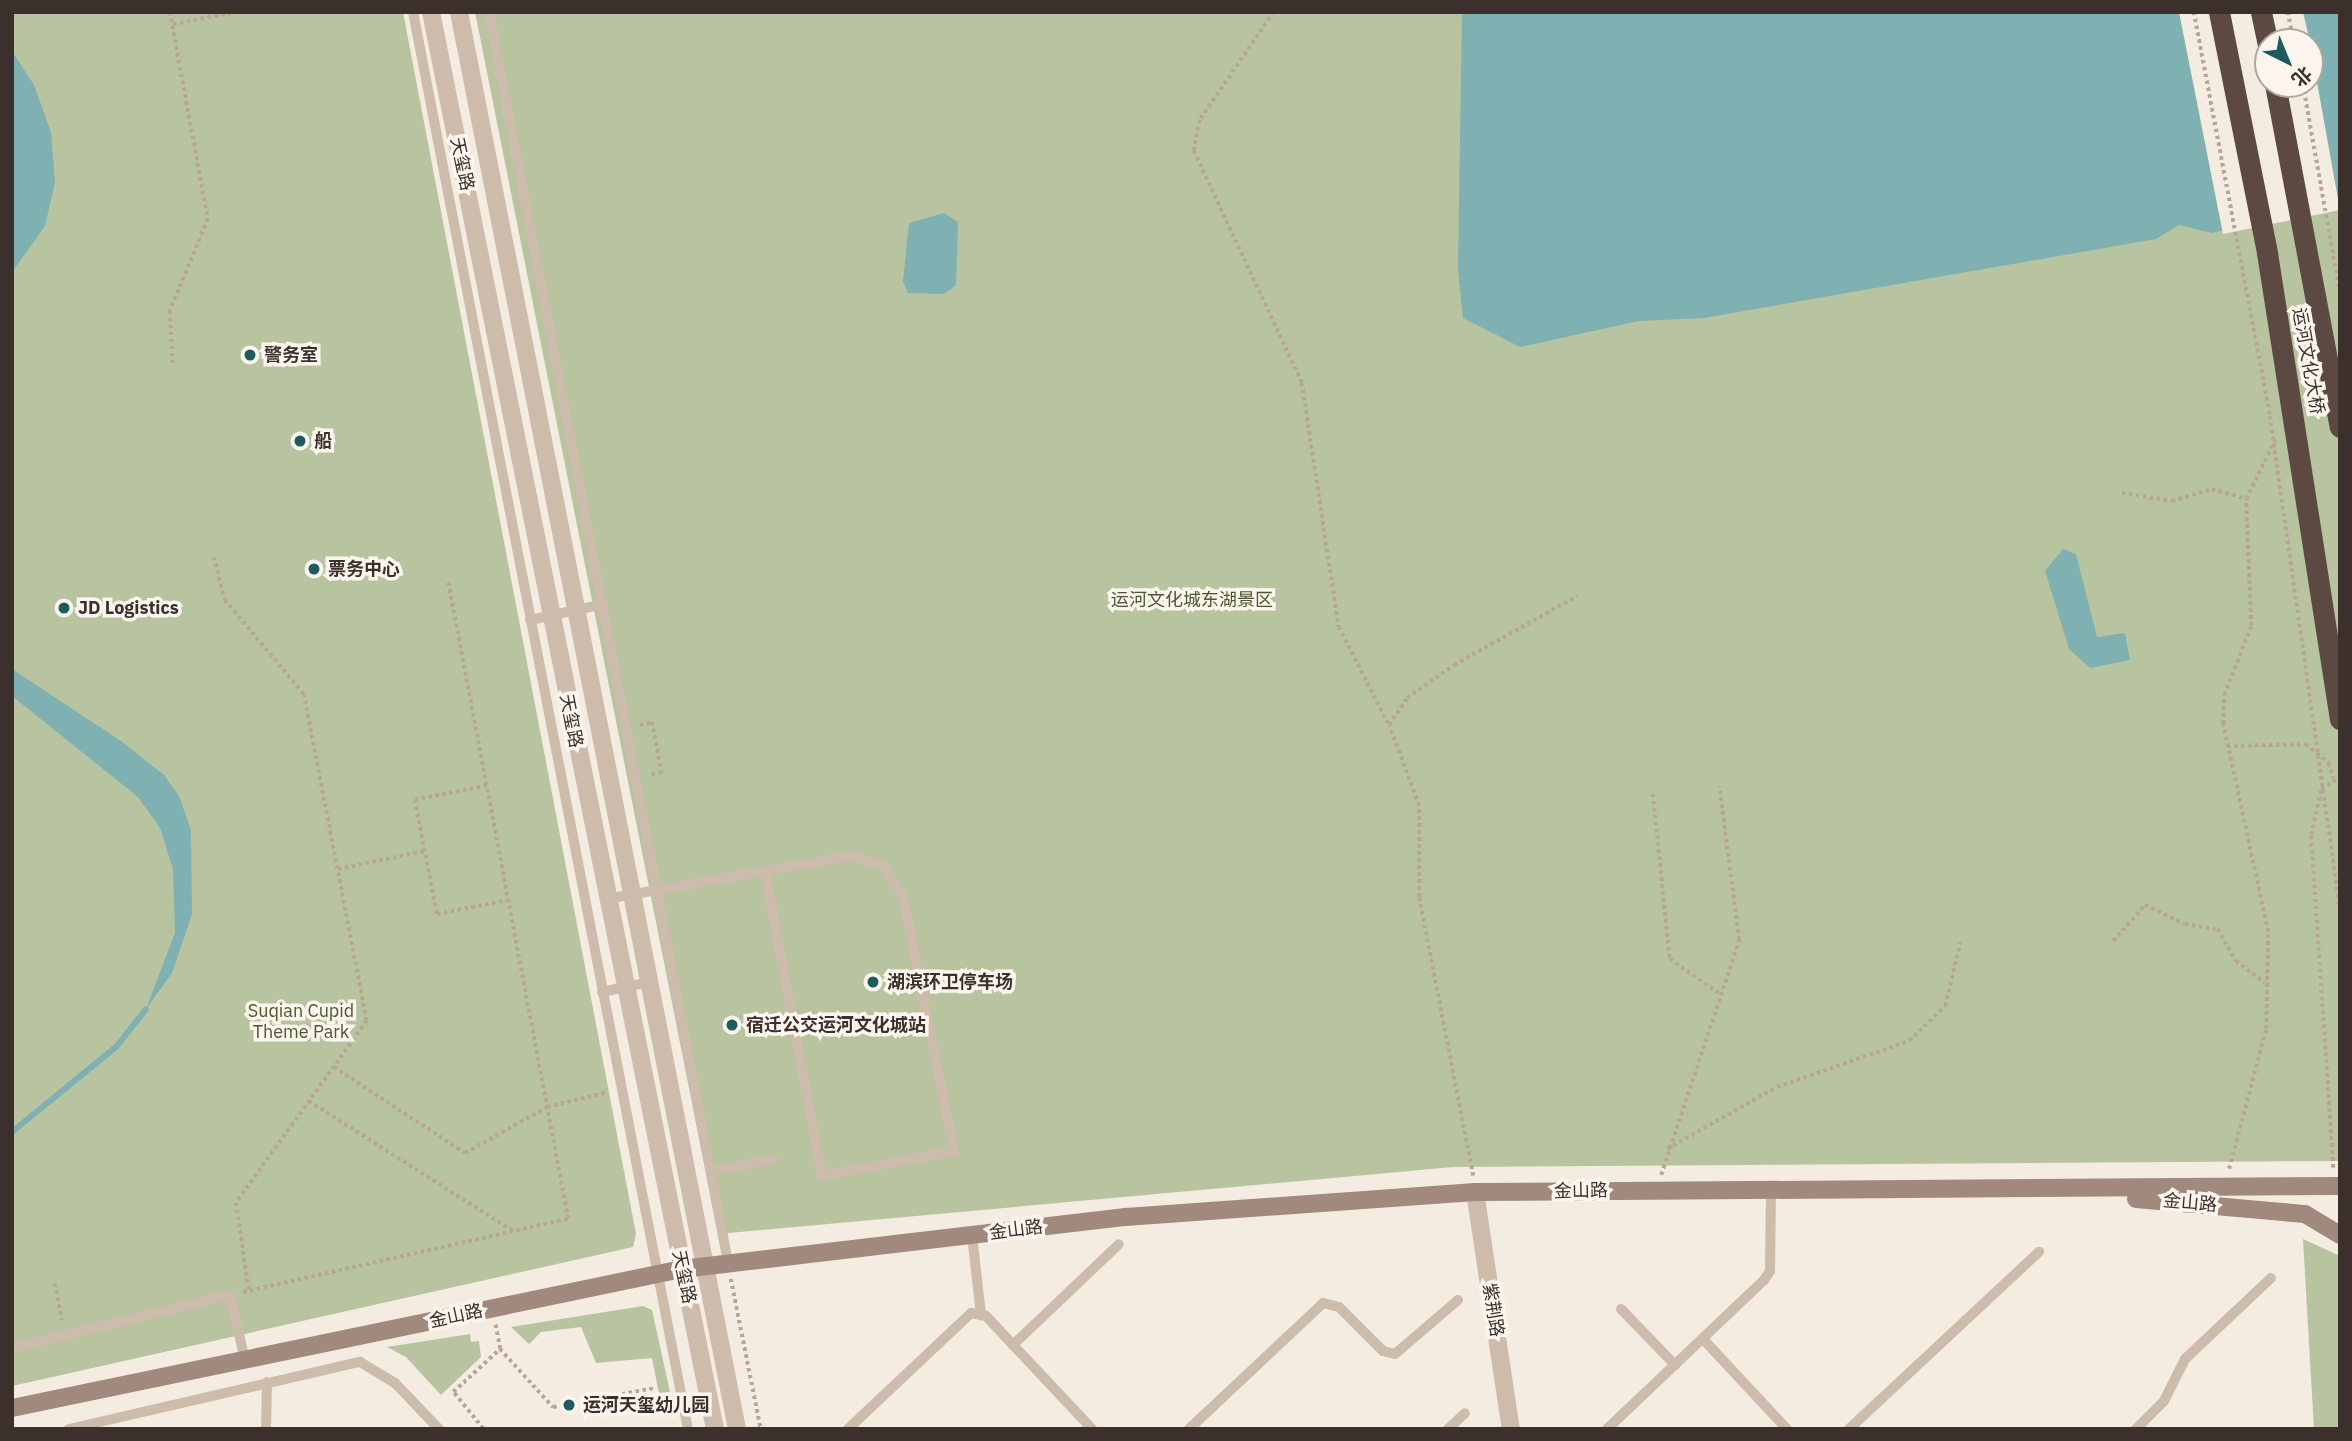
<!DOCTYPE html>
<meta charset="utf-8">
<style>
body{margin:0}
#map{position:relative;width:2352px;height:1441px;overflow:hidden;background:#f4ebe1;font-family:"IBM Plex Sans","Noto Sans SC",sans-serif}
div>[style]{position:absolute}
.green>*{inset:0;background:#b8c4a0}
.water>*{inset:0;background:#7fb0b2}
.pier>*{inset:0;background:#f4ebe1}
.stream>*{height:6px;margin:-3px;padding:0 3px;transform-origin:3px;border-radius:3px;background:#7fb0b2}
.path>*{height:3.5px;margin-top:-1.75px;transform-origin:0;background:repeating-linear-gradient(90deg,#b9a596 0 3.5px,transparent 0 7px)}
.lane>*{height:10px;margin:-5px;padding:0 5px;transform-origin:5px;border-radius:5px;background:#cdbbac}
.street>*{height:18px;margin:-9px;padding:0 9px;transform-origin:9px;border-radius:9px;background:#cdbbac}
.secondary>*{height:18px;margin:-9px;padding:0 9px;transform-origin:9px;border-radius:9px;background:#a18a7d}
.highway>*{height:21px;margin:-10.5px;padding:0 10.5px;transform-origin:10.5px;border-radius:10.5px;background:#5c4a42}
.path-bridge>*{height:3.5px;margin-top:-1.75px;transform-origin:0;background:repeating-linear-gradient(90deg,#b9a596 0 3.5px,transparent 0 7px)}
.highway-bridge>*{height:21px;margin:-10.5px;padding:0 10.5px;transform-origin:10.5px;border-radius:10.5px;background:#5c4a42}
.dots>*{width:19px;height:19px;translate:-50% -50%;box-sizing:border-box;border:4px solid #fbf5ee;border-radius:50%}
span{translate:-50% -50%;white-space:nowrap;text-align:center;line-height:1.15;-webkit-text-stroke:7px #fbf5ee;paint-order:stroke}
.street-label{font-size:18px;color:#3b302b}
.poi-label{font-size:18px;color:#3b302b;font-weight:700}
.left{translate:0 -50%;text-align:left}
.park-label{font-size:18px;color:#4a5a2e}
.frame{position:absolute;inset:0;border:14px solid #3b302b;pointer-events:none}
.north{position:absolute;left:2254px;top:28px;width:70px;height:70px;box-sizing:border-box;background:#fbf5ee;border:2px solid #aea6a0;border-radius:50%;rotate:137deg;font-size:19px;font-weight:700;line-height:28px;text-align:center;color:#3b302b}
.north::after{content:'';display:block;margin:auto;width:24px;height:32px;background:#1f5a5e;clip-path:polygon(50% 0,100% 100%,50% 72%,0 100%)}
</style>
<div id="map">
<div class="green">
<i style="clip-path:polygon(12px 12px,403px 12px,636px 1234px,633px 1247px,12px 1386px)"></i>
<i style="clip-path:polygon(evenodd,475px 12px,2340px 12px,2340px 1161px,1453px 1167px,718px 1234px,475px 12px,2268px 42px,2310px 42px,2310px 84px,2268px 84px,2268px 42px)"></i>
<i style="clip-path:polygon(2303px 1239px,2340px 1256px,2340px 1429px,2314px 1429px)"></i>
<i style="clip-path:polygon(643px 1306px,652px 1310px,670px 1392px,659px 1394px,652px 1358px,596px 1363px,581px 1327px,541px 1332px,529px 1344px,511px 1327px)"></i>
<i style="clip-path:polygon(470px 1334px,471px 1342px,479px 1341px,481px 1357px,441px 1395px,406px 1357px,387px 1347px)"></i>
</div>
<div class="water">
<i style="clip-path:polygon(evenodd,1462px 12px,2340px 12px,2340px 206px,2211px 233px,2179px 225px,2156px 239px,1704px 318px,1639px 321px,1520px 347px,1463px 318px,1458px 270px,1462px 12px,2268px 42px,2310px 42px,2310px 84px,2268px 84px,2268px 42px)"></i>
<i style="clip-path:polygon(12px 51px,34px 85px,51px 132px,55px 182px,45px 226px,12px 272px)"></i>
<i style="clip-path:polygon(944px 213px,958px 222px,956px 285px,944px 294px,908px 293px,903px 281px,909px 223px)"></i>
<i style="clip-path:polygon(2063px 549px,2076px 554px,2097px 637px,2125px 633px,2130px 660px,2090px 668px,2069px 649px,2045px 571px)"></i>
<i style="clip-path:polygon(12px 669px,121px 741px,164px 775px,179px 796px,191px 830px,192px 914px,172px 973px,146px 1009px,175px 933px,173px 869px,160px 828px,138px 797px,12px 696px)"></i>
</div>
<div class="pier">
<i style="clip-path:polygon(2179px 12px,2303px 12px,2310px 42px,2268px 42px,2268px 84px,2310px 84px,2310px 43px,2340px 210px,2223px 234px)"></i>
</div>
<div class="stream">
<i style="left:12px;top:1132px;width:134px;rotate:-39.3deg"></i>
<i style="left:116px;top:1047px;width:48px;rotate:-51.7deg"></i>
</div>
<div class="path">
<i style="left:170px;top:12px;width:210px;rotate:79.6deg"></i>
<i style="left:208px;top:219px;width:100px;rotate:112.4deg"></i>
<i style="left:170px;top:311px;width:54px;rotate:86.8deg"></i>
<i style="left:1274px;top:12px;width:131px;rotate:124.4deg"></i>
<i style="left:1200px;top:120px;width:32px;rotate:101deg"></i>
<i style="left:1194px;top:151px;width:256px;rotate:65deg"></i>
<i style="left:1302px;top:383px;width:247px;rotate:81.4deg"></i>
<i style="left:1339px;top:627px;width:110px;rotate:63deg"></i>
<i style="left:2288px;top:12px;width:31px;rotate:79deg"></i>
<i style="left:173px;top:24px;width:64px;rotate:-10.8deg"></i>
<i style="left:2303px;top:84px;width:211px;rotate:79.9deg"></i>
<i style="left:2122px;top:493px;width:51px;rotate:9.1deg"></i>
<i style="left:2172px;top:501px;width:42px;rotate:-16.7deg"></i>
<i style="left:2212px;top:489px;width:35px;rotate:16deg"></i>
<i style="left:214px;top:557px;width:44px;rotate:75.7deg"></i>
<i style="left:225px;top:600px;width:123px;rotate:50deg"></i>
<i style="left:304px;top:694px;width:333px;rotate:79.1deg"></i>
<i style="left:367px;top:1021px;width:224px;rotate:125.7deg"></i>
<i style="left:236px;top:1203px;width:88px;rotate:81.5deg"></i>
<i style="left:640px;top:725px;width:12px;rotate:-14deg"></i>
<i style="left:652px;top:722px;width:52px;rotate:78.9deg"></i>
<i style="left:662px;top:773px;width:12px;rotate:171deg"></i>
<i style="left:2227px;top:746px;width:79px;rotate:-1.5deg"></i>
<i style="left:2306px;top:744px;width:30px;rotate:40deg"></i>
<i style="left:2329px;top:763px;width:16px;rotate:75deg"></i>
<i style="left:487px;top:786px;width:73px;rotate:169deg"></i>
<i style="left:415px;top:800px;width:116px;rotate:79.1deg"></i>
<i style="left:437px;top:914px;width:72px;rotate:-11.2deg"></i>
<i style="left:1653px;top:794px;width:166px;rotate:84.1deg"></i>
<i style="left:1670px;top:959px;width:61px;rotate:35deg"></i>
<i style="left:338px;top:869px;width:89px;rotate:-11.7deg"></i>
<i style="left:2113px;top:941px;width:48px;rotate:-48.4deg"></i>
<i style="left:2145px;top:905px;width:44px;rotate:25.4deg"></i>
<i style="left:2185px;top:924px;width:33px;rotate:9deg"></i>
<i style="left:2218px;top:929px;width:37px;rotate:61deg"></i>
<i style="left:2236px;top:961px;width:36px;rotate:37deg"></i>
<i style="left:334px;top:1067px;width:157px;rotate:33.3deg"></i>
<i style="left:465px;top:1153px;width:94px;rotate:-29.3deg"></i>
<i style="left:547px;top:1107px;width:63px;rotate:-13.8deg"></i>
<i style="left:309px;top:1101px;width:242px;rotate:32.5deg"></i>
<i style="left:1667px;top:1149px;width:126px;rotate:-29.4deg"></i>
<i style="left:1777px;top:1087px;width:140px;rotate:-19.2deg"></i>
<i style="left:1909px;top:1041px;width:50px;rotate:-44.2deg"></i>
<i style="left:1945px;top:1006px;width:65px;rotate:-76.6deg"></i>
<i style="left:2333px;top:1168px;width:334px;rotate:-93.8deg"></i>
<i style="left:2311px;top:835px;width:47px;rotate:-77.7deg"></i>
<i style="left:2321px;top:789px;width:22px;rotate:-30deg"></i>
<i style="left:2229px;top:1169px;width:145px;rotate:-75.2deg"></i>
<i style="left:2266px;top:1029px;width:97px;rotate:-88.8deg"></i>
<i style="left:2268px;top:932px;width:213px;rotate:-102.2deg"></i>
<i style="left:2223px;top:724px;width:29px;rotate:-88deg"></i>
<i style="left:2224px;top:695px;width:74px;rotate:-68.6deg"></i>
<i style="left:2251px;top:626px;width:127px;rotate:-92.3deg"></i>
<i style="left:2246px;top:499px;width:68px;rotate:-63.8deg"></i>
<i style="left:1661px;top:1175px;width:248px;rotate:-71.6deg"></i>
<i style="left:1739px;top:940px;width:155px;rotate:-97.4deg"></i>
<i style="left:1473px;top:1176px;width:284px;rotate:-101deg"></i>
<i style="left:1419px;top:897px;width:91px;rotate:-90deg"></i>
<i style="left:1419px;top:806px;width:86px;rotate:-110.3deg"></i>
<i style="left:1389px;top:725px;width:32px;rotate:-56deg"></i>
<i style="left:1407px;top:698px;width:57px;rotate:-35.1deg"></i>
<i style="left:1454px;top:665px;width:141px;rotate:-29.3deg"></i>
<i style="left:2340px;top:1267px;width:53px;rotate:90deg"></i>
<i style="left:731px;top:1279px;width:153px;rotate:78.7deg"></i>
<i style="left:55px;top:1284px;width:37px;rotate:79deg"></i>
<i style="left:243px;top:1292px;width:333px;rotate:-12.7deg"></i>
<i style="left:568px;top:1219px;width:648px;rotate:-100.67deg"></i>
<i style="left:500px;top:1349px;width:79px;rotate:47.6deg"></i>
<i style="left:553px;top:1407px;width:104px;rotate:-10.6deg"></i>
<i style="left:483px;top:1429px;width:48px;rotate:-129deg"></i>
<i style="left:453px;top:1392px;width:64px;rotate:-42.5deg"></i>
<i style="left:500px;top:1349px;width:25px;rotate:-101deg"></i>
</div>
<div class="lane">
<i style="left:413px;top:12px;width:1443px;rotate:79.02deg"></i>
<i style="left:489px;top:12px;width:1274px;rotate:79.18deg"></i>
<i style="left:530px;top:620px;width:76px;rotate:-12.2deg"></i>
<i style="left:606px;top:899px;width:248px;rotate:-10deg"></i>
<i style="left:850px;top:856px;width:33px;rotate:16deg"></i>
<i style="left:882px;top:865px;width:37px;rotate:56deg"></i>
<i style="left:903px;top:896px;width:260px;rotate:78.7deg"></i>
<i style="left:954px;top:1151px;width:134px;rotate:169.3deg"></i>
<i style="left:822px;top:1176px;width:309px;rotate:-100.6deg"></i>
<i style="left:602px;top:992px;width:48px;rotate:-12deg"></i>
<i style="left:711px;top:1171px;width:64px;rotate:-10.8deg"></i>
<i style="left:972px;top:1235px;width:81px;rotate:83.6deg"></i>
<i style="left:1621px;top:1309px;width:78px;rotate:46deg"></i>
<i style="left:1703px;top:1339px;width:123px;rotate:47deg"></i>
<i style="left:1013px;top:1345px;width:146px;rotate:-43.6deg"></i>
<i style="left:12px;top:1348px;width:224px;rotate:-13.7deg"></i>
<i style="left:230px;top:1295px;width:67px;rotate:77deg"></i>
<i style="left:69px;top:1429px;width:299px;rotate:-13deg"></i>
<i style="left:360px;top:1362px;width:41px;rotate:31deg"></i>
<i style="left:395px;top:1383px;width:64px;rotate:46.3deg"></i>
<i style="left:266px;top:1429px;width:47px;rotate:-88.8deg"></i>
<i style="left:848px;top:1429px;width:169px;rotate:-43.3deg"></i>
<i style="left:971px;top:1313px;width:15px;rotate:11deg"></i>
<i style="left:986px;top:1316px;width:155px;rotate:46.8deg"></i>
<i style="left:1189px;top:1429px;width:184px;rotate:-43.2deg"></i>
<i style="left:1323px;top:1303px;width:16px;rotate:14deg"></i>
<i style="left:1339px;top:1307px;width:62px;rotate:45deg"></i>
<i style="left:1383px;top:1351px;width:12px;rotate:14deg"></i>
<i style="left:1395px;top:1354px;width:83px;rotate:-40.6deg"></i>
<i style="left:1448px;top:1429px;width:23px;rotate:-43deg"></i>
<i style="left:1607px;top:1429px;width:216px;rotate:-43.5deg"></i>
<i style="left:1764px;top:1280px;width:11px;rotate:-56deg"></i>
<i style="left:1770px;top:1271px;width:82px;rotate:-89.3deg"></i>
<i style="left:1849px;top:1429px;width:260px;rotate:-43deg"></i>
<i style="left:2136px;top:1429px;width:40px;rotate:-45deg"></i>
<i style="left:2164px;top:1401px;width:47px;rotate:-63.4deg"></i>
<i style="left:2185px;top:1359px;width:118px;rotate:-43.3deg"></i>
</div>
<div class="street">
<i style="left:431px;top:12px;width:1445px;rotate:78.67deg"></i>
<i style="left:459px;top:12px;width:1444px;rotate:78.9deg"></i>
<i style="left:1475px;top:1192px;width:240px;rotate:81.4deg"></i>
</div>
<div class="secondary">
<i style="left:2136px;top:1199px;width:170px;rotate:5.1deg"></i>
<i style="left:2305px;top:1214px;width:41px;rotate:31deg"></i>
<i style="left:12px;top:1408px;width:684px;rotate:-11.72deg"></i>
<i style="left:682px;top:1269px;width:447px;rotate:-6.7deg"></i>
<i style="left:1126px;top:1217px;width:350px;rotate:-4.1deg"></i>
<i style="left:1475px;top:1192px;width:865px;rotate:-0.4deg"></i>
</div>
<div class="highway">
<i style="left:2261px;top:12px;width:35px;rotate:78deg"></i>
</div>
<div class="path-bridge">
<i style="left:2194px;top:12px;width:411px;rotate:79.3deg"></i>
<i style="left:2270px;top:416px;width:497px;rotate:81.9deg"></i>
</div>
<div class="highway-bridge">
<i style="left:2219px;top:12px;width:246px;rotate:78.7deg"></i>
<i style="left:2267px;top:253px;width:472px;rotate:81.1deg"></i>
<i style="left:2275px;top:84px;width:349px;rotate:79.3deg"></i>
</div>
<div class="dots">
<i style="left:250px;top:355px;background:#1f5a5e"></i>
<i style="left:300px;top:441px;background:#1f5a5e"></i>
<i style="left:314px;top:569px;background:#1f5a5e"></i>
<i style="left:64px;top:608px;background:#1f5a5e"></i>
<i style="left:873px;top:982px;background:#1f5a5e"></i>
<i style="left:732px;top:1025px;background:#1f5a5e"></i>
<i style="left:569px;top:1405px;background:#1f5a5e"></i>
</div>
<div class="street-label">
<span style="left:462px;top:164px;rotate:78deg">天玺路</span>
<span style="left:2308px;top:361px;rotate:80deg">运河文化大桥</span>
<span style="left:571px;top:721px;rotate:79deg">天玺路</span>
<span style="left:1581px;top:1191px;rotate:-1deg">金山路</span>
<span style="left:2190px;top:1203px;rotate:5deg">金山路</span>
<span style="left:1016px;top:1230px;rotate:-7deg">金山路</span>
<span style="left:684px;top:1277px;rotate:78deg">天玺路</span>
<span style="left:1493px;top:1310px;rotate:81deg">紫荆路</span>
<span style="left:456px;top:1316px;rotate:-12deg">金山路</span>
</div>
<div class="poi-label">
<span class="left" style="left:264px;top:355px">警务室</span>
<span class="left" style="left:314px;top:441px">船</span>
<span class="left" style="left:328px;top:569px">票务中心</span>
<span class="left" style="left:78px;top:608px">JD Logistics</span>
<span class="left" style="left:887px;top:982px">湖滨环卫停车场</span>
<span class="left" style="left:746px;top:1025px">宿迁公交运河文化城站</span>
<span class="left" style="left:583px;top:1405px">运河天玺幼儿园</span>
</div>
<div class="park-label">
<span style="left:1192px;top:600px">运河文化城东湖景区</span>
<span style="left:301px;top:1022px">Suqian Cupid<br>Theme Park</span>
</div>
<div class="frame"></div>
<div class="north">北</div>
</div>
